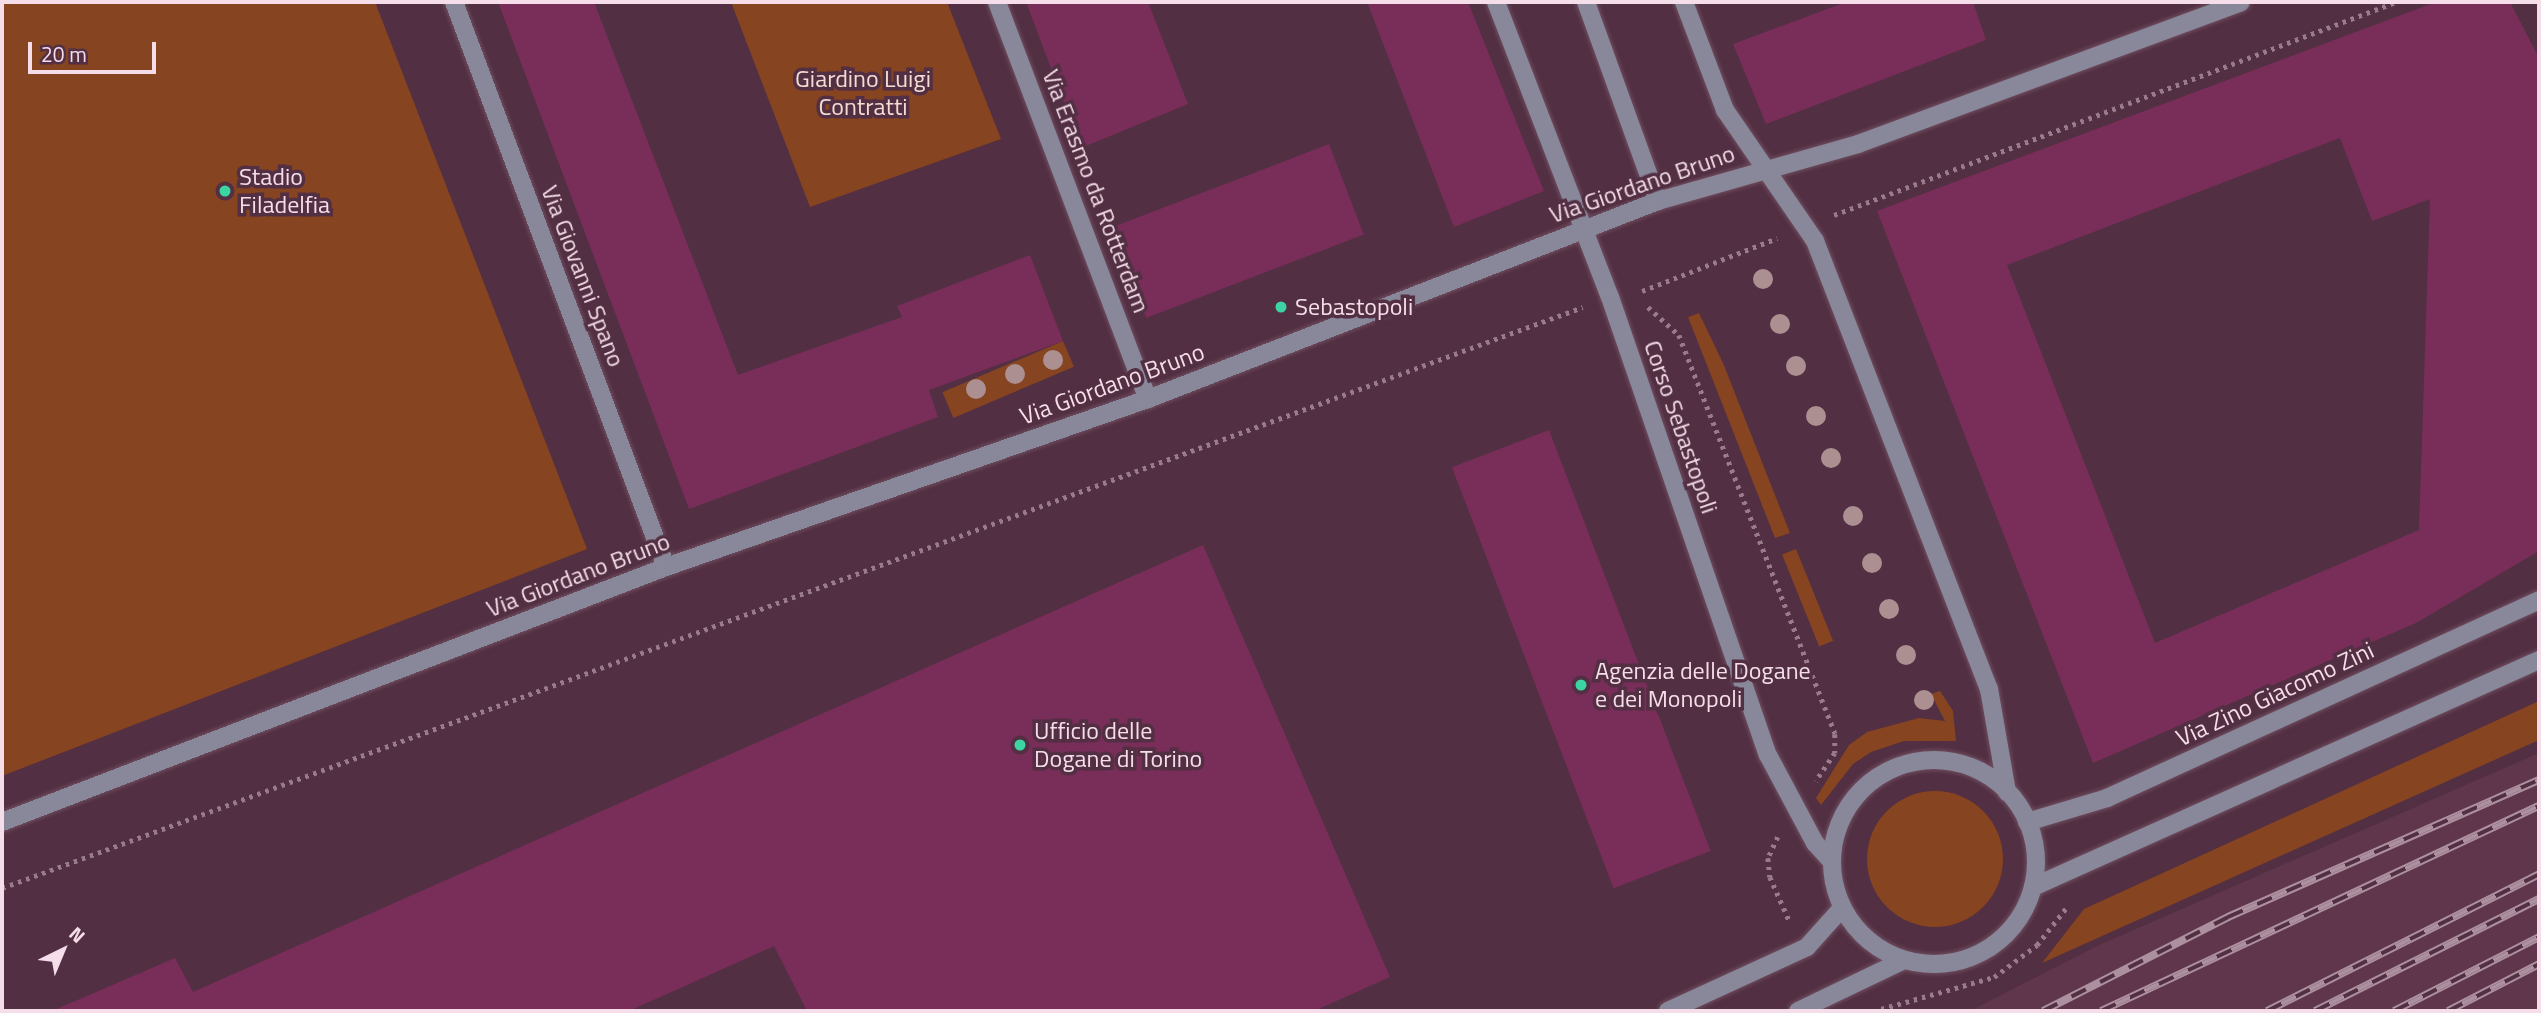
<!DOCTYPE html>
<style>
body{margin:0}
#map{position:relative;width:2541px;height:1013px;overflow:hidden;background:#522f42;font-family:"Titillium Web",sans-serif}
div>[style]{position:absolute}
.built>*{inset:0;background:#60364d}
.green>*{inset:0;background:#864421;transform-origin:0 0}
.round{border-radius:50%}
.building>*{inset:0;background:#782e59;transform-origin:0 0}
.path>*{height:4.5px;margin-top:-2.25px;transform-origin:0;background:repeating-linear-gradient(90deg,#997c8c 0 3.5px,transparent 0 8.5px)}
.roads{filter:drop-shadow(0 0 2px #6f4e60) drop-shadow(0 0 2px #6f4e60)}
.minor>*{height:18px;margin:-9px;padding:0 9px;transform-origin:9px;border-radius:9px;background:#89889a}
.minor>.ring{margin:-9px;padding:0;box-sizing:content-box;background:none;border:18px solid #89889a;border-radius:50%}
.rail>*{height:8px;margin-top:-4px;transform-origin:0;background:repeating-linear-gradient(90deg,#522f42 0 16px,#ad90a0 0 32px);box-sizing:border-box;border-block:2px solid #ad90a0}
.trees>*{width:20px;height:20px;margin:-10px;border-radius:50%;background:#ab8f91}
.dots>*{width:19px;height:19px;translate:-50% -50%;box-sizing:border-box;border:4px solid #522f42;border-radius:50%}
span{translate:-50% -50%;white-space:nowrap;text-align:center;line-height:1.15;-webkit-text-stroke:7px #522f42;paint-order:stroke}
.park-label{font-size:24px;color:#f3ddd2}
.poi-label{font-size:24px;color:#f5deea}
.left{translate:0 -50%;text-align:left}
.street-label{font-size:24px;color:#f5deea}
.frame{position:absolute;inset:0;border:4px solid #f5deea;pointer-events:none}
.north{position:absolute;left:28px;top:915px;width:70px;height:70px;-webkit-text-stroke:5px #522f42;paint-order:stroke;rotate:43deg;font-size:19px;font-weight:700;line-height:28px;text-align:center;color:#f5deea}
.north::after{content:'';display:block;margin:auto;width:24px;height:32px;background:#f5deea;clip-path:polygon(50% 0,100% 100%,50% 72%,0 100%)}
.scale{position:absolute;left:28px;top:42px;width:128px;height:32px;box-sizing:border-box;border:4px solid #f5deea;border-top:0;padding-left:9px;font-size:21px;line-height:24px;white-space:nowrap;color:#f5deea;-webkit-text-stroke:5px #522f42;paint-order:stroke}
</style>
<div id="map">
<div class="built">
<i style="clip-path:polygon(2539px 753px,2539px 1011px,1970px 1011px,2097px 946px)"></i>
</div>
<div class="green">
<i style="clip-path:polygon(2px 2px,375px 2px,587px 549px,2px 776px)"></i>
<i style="clip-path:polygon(731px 2px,947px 2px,1001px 139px,810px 207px)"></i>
<i style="clip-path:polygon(1699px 313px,1723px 363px,1790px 533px,1775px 538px,1688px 317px)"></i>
<i style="left:1063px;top:341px;width:28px;height:131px;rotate:67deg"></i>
<i style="left:1796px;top:549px;width:99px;height:15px;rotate:68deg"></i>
<i style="clip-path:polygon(1940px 691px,1953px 711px,1956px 741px,1904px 741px,1871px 752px,1853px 764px,1821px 805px,1816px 798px,1849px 745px,1867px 732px,1919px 718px,1945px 721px,1931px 694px)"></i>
<i style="clip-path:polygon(2539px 701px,2539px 740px,2042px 963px,2084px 909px)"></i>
<i class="round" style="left:1867px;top:791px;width:136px;height:136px"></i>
</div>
<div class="building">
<i style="clip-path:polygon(498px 2px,594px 2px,738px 375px,902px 317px,897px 306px,1030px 255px,1063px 341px,929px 390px,938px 417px,689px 509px)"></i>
<i style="clip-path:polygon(1026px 2px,1148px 2px,1188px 104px,1081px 148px)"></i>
<i style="clip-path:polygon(1367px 2px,1468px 2px,1544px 191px,1454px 227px)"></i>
<i style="clip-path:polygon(1846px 2px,1973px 2px,1986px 40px,1766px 124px,1733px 44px)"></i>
<i style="clip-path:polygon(evenodd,2436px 2px,2510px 2px,2539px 58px,2539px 551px,2416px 623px,2093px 763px,1877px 211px,2436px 2px,2340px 138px,2372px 221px,2430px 199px,2419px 530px,2155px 643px,2007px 265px,2340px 138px)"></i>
<i style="left:1329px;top:144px;width:97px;height:233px;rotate:69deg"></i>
<i style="left:1549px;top:430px;width:451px;height:104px;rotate:69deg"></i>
<i style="clip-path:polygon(1203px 545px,1390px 977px,1314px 1011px,807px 1011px,774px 946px,629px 1011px,52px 1011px,175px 958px,193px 992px)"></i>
</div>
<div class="path">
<i style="left:1834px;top:215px;width:601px;rotate:-20.76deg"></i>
<i style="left:1642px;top:291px;width:145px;rotate:-21.4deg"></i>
<i style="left:1648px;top:307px;width:42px;rotate:42.1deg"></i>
<i style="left:1679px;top:335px;width:428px;rotate:68.6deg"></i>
<i style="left:1835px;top:734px;width:19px;rotate:90deg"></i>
<i style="left:1835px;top:753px;width:34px;rotate:124deg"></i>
<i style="left:1778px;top:837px;width:23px;rotate:115deg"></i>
<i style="left:1768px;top:858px;width:19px;rotate:84deg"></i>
<i style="left:1770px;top:877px;width:47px;rotate:66.2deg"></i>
<i style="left:2px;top:888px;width:1684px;rotate:-20.18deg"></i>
<i style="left:1881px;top:1009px;width:117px;rotate:-15.8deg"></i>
<i style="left:1994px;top:977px;width:54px;rotate:-36.7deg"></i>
<i style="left:2037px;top:945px;width:47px;rotate:-51.9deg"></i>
</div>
<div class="roads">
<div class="minor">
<i style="left:454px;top:2px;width:603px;rotate:69.43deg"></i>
<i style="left:997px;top:2px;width:425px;rotate:69.2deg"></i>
<i style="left:1496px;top:2px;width:316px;rotate:68.9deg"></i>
<i style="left:1610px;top:297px;width:484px;rotate:71deg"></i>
<i style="left:1768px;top:755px;width:100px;rotate:61.9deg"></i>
<i style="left:1815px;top:843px;width:24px;rotate:48deg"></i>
<i style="left:1586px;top:2px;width:212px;rotate:70.1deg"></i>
<i style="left:1684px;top:2px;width:116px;rotate:69.2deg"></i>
<i style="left:1725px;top:110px;width:159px;rotate:55.5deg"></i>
<i style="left:1815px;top:241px;width:481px;rotate:68.8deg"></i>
<i style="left:1989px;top:689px;width:105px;rotate:80.1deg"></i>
<i class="ring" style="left:1832px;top:760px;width:186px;height:186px"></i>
<i style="left:2px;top:822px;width:711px;rotate:-21.01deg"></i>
<i style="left:666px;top:567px;width:510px;rotate:-19.22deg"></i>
<i style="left:1148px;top:399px;width:547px;rotate:-21.22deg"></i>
<i style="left:1658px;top:201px;width:208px;rotate:-15.9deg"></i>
<i style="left:1858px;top:144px;width:408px;rotate:-20.3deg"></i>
<i style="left:2027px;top:822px;width:84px;rotate:-16.7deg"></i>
<i style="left:2107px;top:798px;width:475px;rotate:-24.6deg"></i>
<i style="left:2033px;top:887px;width:555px;rotate:-24.16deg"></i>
<i style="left:1668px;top:1011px;width:153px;rotate:-24.7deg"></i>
<i style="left:1807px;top:947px;width:52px;rotate:-48.1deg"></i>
<i style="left:1798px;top:1011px;width:118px;rotate:-25.7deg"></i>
</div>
</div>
<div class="rail">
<i style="left:2043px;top:1011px;width:208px;rotate:-26.9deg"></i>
<i style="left:2228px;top:917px;width:340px;rotate:-23.8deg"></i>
<i style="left:2101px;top:1011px;width:484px;rotate:-25.1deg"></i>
<i style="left:2267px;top:1011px;width:305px;rotate:-26.7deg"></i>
<i style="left:2315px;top:1011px;width:250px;rotate:-26.6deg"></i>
<i style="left:2394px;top:1011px;width:163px;rotate:-27deg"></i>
<i style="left:2448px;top:1011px;width:102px;rotate:-27.3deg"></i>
</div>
<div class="trees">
<i style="left:1763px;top:279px"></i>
<i style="left:1780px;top:324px"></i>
<i style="left:1053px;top:360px"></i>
<i style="left:1796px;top:366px"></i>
<i style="left:1015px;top:374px"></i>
<i style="left:976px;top:389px"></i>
<i style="left:1816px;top:416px"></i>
<i style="left:1831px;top:458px"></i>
<i style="left:1853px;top:516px"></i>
<i style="left:1872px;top:563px"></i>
<i style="left:1889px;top:609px"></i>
<i style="left:1906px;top:655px"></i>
<i style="left:1924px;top:700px"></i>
</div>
<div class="dots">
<i style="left:225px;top:191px;background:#3dd4a3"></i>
<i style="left:1281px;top:307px;background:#3dd4a3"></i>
<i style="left:1581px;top:685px;background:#3dd4a3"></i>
<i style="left:1020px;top:745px;background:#3dd4a3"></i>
</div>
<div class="park-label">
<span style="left:863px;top:93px">Giardino Luigi<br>Contratti</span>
</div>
<div class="poi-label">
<span class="left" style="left:239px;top:191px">Stadio<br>Filadelfia</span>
<span class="left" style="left:1295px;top:307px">Sebastopoli</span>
<span class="left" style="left:1595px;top:685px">Agenzia delle Dogane<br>e dei Monopoli</span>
<span class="left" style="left:1034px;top:745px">Ufficio delle<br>Dogane di Torino</span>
</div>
<div class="street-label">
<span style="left:1642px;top:184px;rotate:-19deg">Via Giordano Bruno</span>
<span style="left:1096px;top:191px;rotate:69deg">Via Erasmo da Rotterdam</span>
<span style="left:583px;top:276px;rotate:69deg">Via Giovanni Spano</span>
<span style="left:1112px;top:384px;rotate:-20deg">Via Giordano Bruno</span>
<span style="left:1681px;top:427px;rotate:71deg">Corso Sebastopoli</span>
<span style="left:578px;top:575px;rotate:-21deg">Via Giordano Bruno</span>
<span style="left:2275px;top:694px;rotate:-25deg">Via Zino Giacomo Zini</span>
</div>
<div class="frame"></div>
<div class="north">N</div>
<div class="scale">20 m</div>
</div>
